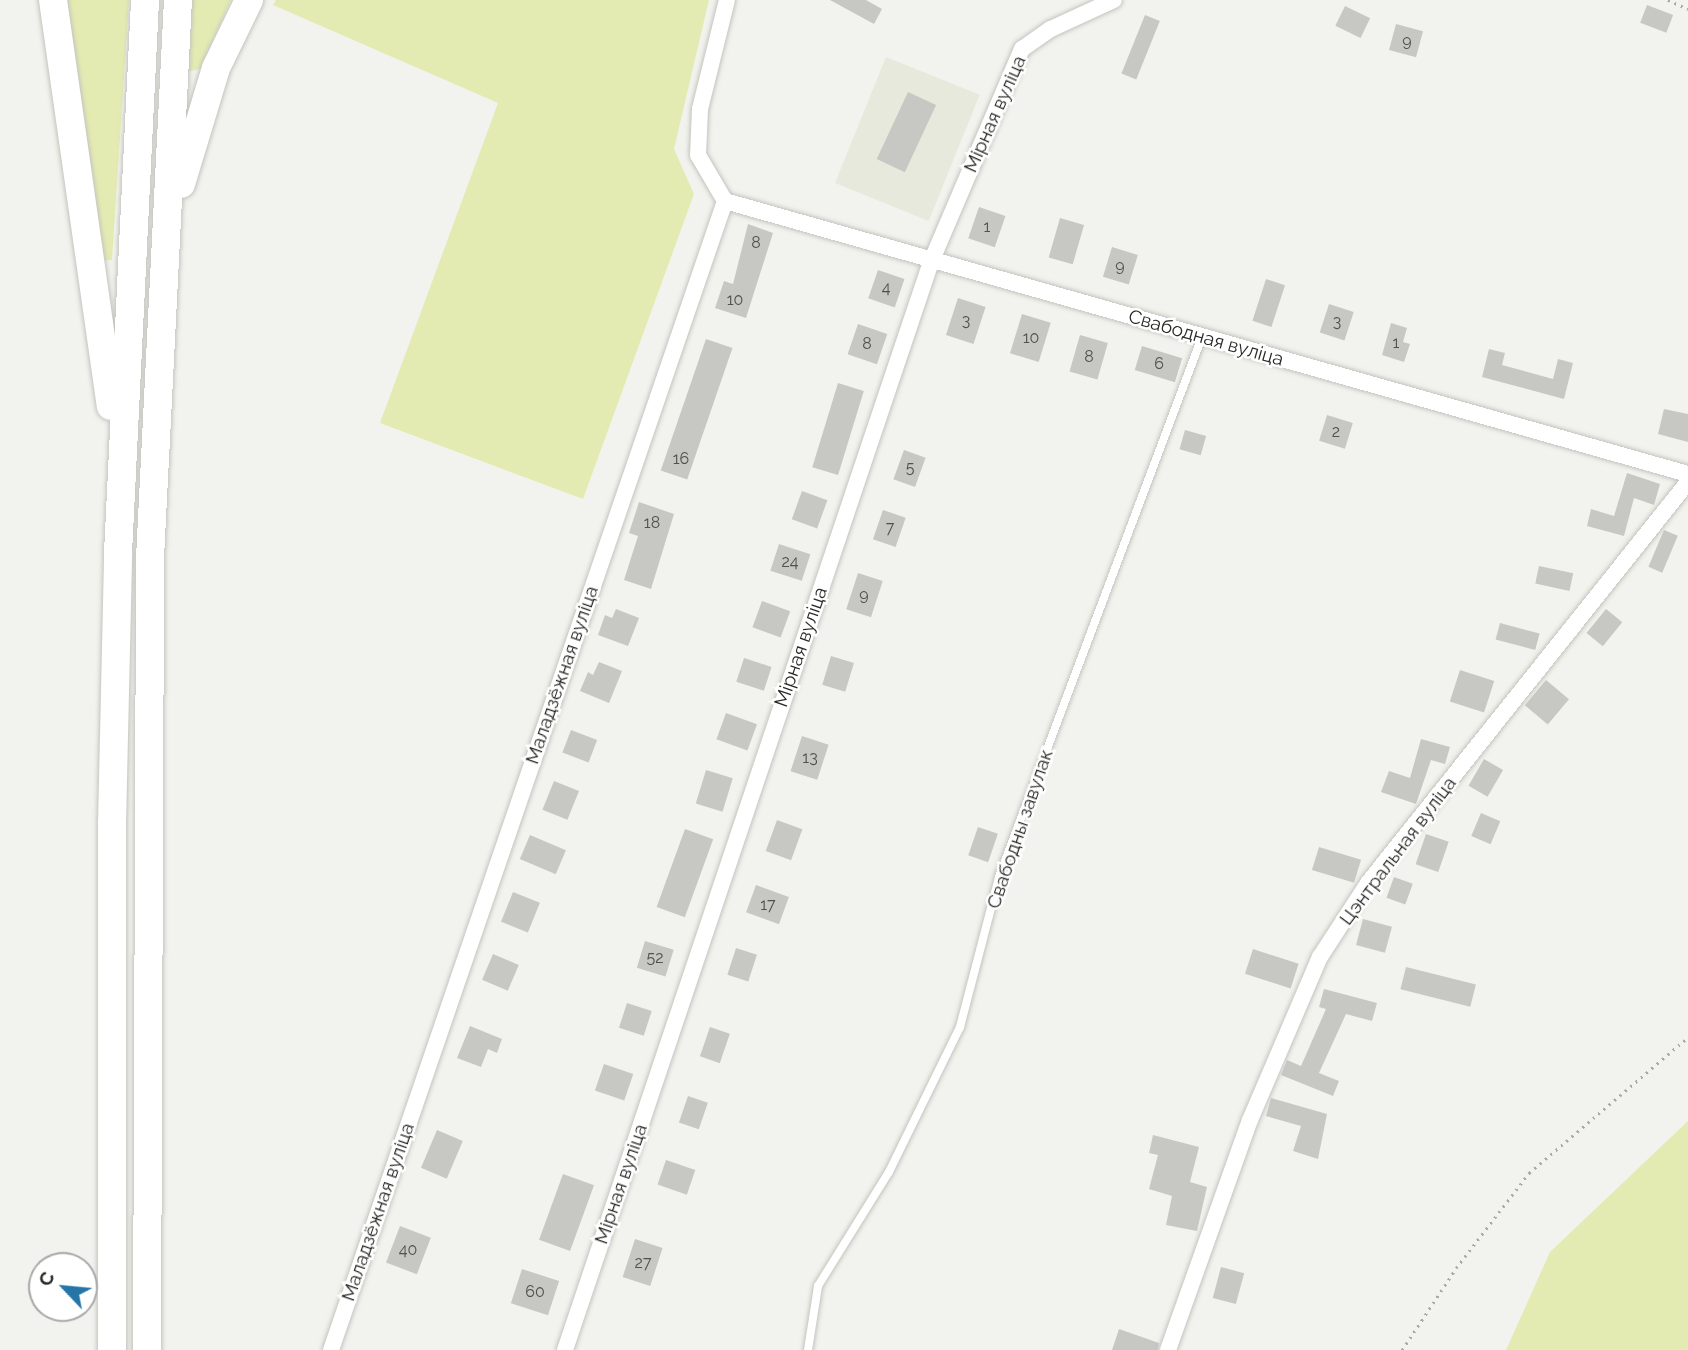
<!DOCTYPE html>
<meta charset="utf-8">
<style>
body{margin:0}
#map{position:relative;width:1688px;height:1350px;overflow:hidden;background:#f2f3ee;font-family:Raleway,sans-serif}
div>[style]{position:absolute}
.built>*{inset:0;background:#e7e9dc;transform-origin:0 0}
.green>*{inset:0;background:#e4ebb2}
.building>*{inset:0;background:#c7c8c3;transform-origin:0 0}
.path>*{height:2.5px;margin-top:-1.25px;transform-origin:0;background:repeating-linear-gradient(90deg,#a9aaa6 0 2px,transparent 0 7px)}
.roads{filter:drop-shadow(0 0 2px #c4c4bf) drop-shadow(0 0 2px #c4c4bf)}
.lane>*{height:8px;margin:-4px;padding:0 4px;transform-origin:4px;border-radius:4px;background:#fff}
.street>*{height:16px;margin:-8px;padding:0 8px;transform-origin:8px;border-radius:8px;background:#fff}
.highway>*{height:28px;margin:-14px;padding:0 14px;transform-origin:14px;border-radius:14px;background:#fff}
span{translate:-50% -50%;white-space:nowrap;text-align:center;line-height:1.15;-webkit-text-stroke:5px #fff;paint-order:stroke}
.number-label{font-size:16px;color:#50504d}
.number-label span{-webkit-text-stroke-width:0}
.street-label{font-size:19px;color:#282826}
.north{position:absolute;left:28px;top:1252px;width:70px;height:70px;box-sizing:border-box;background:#fff;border:2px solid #a9a9a8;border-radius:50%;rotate:296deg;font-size:19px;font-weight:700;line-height:28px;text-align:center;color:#282826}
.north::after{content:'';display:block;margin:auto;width:24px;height:32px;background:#2575a6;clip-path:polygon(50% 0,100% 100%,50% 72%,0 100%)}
</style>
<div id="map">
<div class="built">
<i style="left:886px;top:57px;width:101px;height:136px;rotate:22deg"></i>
</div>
<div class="green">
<i style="clip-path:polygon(66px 0,129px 0,112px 260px,97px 261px)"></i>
<i style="clip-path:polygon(192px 0,231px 0,200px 69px,191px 71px,186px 70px)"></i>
<i style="clip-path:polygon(276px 0,709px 0,674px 149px,694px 194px,583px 499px,380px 423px,498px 103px,273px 5px)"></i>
<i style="clip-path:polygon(1688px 1121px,1688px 1350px,1506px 1350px,1550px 1252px)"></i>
</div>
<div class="building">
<i style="clip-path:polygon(830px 0,866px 0,882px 9px,874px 24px)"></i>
<i style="left:1647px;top:5px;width:28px;height:19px;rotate:21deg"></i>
<i style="left:1345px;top:6px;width:28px;height:22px;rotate:26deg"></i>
<i style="left:1145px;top:15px;width:16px;height:63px;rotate:22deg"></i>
<i style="left:1396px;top:24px;width:28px;height:27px;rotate:15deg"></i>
<i style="left:908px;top:92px;width:31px;height:74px;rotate:25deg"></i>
<i style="left:979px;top:207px;width:28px;height:33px;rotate:19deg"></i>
<i style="left:1060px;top:218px;width:25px;height:41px;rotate:16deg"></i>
<i style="clip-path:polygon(748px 224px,773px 233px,746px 318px,715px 308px,724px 281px,733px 284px)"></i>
<i style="left:1112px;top:247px;width:27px;height:31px;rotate:17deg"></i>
<i style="left:878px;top:270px;width:28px;height:30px;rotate:19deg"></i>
<i style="left:1266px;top:279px;width:20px;height:44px;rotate:18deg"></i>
<i style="left:958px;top:298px;width:29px;height:39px;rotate:18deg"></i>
<i style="left:1329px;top:304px;width:26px;height:30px;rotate:18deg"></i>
<i style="left:1022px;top:314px;width:30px;height:41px;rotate:17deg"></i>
<i style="clip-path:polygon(1391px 323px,1407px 328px,1403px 342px,1410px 344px,1404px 362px,1382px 355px)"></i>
<i style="left:858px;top:324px;width:31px;height:32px;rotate:19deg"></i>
<i style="left:1080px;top:335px;width:29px;height:38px;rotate:16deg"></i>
<i style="left:706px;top:339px;width:28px;height:139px;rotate:19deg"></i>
<i style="left:1142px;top:346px;width:42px;height:25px;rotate:17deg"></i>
<i style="clip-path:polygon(1489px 349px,1505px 353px,1502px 365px,1553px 379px,1558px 359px,1573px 363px,1564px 399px,1482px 377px)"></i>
<i style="left:838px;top:383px;width:27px;height:88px;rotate:17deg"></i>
<i style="clip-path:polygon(1664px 409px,1688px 414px,1688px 442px,1658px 434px)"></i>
<i style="left:1327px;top:415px;width:27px;height:27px;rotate:17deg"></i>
<i style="left:1185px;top:430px;width:22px;height:20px;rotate:16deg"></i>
<i style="left:904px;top:450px;width:23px;height:31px;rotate:20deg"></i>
<i style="clip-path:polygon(1627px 473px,1660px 484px,1654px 505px,1634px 498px,1624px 536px,1587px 526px,1591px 509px,1614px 516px)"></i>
<i style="left:802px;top:491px;width:27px;height:30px;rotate:20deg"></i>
<i style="clip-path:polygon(639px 502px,674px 514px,651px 589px,624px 580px,638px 536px,629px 533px)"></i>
<i style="left:883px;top:510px;width:24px;height:31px;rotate:19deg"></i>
<i style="left:1664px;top:530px;width:15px;height:40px;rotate:23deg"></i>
<i style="left:779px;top:544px;width:33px;height:28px;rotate:18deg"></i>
<i style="left:1539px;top:566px;width:35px;height:18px;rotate:12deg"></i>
<i style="left:858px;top:573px;width:26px;height:38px;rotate:18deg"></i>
<i style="left:762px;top:601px;width:30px;height:28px;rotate:20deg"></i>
<i style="clip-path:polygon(616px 609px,639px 618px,628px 646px,598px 635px,605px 615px,612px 618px)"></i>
<i style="left:1606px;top:609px;width:21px;height:31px;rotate:39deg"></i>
<i style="left:1500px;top:623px;width:41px;height:17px;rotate:15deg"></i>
<i style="left:831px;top:656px;width:24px;height:30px;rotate:17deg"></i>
<i style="left:744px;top:658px;width:29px;height:25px;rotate:18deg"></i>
<i style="clip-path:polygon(599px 662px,622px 671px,609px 703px,580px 691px,588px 672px,593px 675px)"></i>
<i style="left:1460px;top:670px;width:36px;height:33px;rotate:18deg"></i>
<i style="left:1546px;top:680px;width:30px;height:33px;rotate:40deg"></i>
<i style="left:726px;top:713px;width:33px;height:28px;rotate:20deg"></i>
<i style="left:571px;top:730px;width:28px;height:24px;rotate:21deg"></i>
<i style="left:802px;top:736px;width:28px;height:37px;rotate:18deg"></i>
<i style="clip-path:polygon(1421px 739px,1450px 747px,1445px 764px,1431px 760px,1416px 804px,1381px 792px,1389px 771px,1410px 778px)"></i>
<i style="left:1484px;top:759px;width:22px;height:31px;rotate:30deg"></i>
<i style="left:706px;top:770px;width:28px;height:35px;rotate:17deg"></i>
<i style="left:554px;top:781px;width:27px;height:31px;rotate:22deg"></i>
<i style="left:1481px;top:813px;width:21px;height:25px;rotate:23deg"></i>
<i style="left:777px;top:820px;width:27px;height:33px;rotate:20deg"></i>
<i style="left:978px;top:827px;width:21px;height:30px;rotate:19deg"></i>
<i style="left:685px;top:829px;width:30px;height:83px;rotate:20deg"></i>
<i style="left:1426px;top:834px;width:24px;height:32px;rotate:19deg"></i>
<i style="left:530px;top:835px;width:39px;height:26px;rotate:23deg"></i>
<i style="left:1319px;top:847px;width:44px;height:24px;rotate:17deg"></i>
<i style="left:1394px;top:877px;width:20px;height:22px;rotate:20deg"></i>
<i style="left:756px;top:885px;width:35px;height:29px;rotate:20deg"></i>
<i style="left:513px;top:892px;width:29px;height:32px;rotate:22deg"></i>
<i style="left:1363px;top:919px;width:30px;height:27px;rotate:15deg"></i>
<i style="left:645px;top:941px;width:30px;height:28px;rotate:17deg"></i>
<i style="left:736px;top:948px;width:22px;height:28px;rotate:18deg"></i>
<i style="left:1253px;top:949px;width:48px;height:26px;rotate:18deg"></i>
<i style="left:493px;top:954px;width:28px;height:28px;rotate:23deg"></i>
<i style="left:1406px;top:967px;width:72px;height:23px;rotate:14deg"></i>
<i style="clip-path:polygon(1324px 989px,1377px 1003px,1372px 1021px,1346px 1014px,1319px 1073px,1339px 1081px,1333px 1096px,1281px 1075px,1287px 1060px,1301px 1066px,1326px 1009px,1319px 1007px)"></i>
<i style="left:627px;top:1003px;width:26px;height:26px;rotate:18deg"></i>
<i style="clip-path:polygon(470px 1026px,502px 1039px,497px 1053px,488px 1049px,481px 1067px,457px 1058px)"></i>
<i style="left:710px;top:1027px;width:21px;height:31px;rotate:19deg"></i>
<i style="left:604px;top:1064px;width:31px;height:28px;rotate:19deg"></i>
<i style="left:688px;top:1096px;width:21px;height:28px;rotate:19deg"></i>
<i style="clip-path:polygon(1271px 1098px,1327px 1114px,1318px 1159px,1293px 1151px,1301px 1126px,1266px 1116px)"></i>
<i style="left:437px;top:1130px;width:28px;height:41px;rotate:23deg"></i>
<i style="clip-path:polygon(1153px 1135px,1199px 1147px,1190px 1182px,1207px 1187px,1197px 1231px,1166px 1225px,1172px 1196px,1149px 1189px,1158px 1155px,1149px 1153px)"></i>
<i style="left:666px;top:1160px;width:31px;height:26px;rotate:19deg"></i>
<i style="left:563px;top:1174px;width:33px;height:70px;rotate:20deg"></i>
<i style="left:400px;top:1226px;width:33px;height:39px;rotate:21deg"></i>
<i style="left:635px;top:1239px;width:29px;height:40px;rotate:18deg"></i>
<i style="left:1221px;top:1267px;width:24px;height:32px;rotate:15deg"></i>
<i style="left:522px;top:1269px;width:39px;height:36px;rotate:18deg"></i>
<i style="clip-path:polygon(1119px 1329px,1159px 1343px,1158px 1350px,1112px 1350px)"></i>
</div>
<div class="path">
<i style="left:1668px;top:0;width:22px;rotate:24deg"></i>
<i style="left:1402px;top:1350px;width:98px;rotate:-56.6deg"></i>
<i style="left:1456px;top:1268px;width:120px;rotate:-52.5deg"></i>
<i style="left:1529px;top:1173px;width:209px;rotate:-40.5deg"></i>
</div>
<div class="roads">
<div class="lane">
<i style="left:808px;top:1350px;width:65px;rotate:-81.1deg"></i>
<i style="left:818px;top:1286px;width:134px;rotate:-58.1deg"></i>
<i style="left:889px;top:1172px;width:161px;rotate:-63.9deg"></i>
<i style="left:960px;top:1027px;width:155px;rotate:-75.4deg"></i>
<i style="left:999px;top:877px;width:577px;rotate:-69.4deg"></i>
</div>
<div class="street">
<i style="left:725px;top:201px;width:1001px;rotate:15.83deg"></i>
<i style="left:331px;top:1350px;width:1215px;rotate:-71.07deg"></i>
<i style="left:725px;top:201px;width:53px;rotate:-120.4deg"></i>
<i style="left:698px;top:155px;width:46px;rotate:-87.5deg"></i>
<i style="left:700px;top:109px;width:112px;rotate:-76.1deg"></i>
<i style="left:565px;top:1350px;width:1148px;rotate:-71.41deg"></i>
<i style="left:931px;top:262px;width:232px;rotate:-66.9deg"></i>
<i style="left:1022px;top:49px;width:35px;rotate:-35deg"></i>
<i style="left:1051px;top:29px;width:69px;rotate:-24.7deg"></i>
<i style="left:1168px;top:1350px;width:244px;rotate:-70.4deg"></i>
<i style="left:1250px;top:1120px;width:177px;rotate:-66.8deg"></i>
<i style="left:1320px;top:957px;width:88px;rotate:-57deg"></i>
<i style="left:1368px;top:883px;width:513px;rotate:-51.41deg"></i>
</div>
<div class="highway">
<i style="left:53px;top:0;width:410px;rotate:81.9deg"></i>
<i style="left:181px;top:184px;width:121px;rotate:-73.2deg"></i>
<i style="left:216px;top:68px;width:76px;rotate:-64.1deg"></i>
<i style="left:112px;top:1350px;width:526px;rotate:-90deg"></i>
<i style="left:112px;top:824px;width:271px;rotate:-88.7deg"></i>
<i style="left:118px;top:553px;width:554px;rotate:-87.2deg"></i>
<i style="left:147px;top:1350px;width:792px;rotate:-89.78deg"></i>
<i style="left:150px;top:558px;width:559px;rotate:-87.13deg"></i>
</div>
</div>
<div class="number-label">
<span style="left:1407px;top:41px">9</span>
<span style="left:987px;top:227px">1</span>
<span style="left:756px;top:243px">8</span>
<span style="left:1120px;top:266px">9</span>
<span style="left:886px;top:288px">4</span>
<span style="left:735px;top:300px">10</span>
<span style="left:966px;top:321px">3</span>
<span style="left:1337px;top:322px">3</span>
<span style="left:1031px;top:338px">10</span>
<span style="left:1396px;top:343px">1</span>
<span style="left:867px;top:344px">8</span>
<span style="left:1089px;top:357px">8</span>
<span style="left:1159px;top:364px">6</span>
<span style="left:1336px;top:432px">2</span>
<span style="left:681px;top:459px">16</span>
<span style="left:910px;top:468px">5</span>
<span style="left:652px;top:523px">18</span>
<span style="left:890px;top:528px">7</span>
<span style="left:790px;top:562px">24</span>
<span style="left:864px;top:595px">9</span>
<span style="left:810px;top:758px">13</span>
<span style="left:768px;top:905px">17</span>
<span style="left:655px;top:958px">52</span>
<span style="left:408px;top:1250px">40</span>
<span style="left:643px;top:1263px">27</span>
<span style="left:535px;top:1292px">60</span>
</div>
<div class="street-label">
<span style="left:995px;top:114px;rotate:-66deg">Мірная вуліца</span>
<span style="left:1206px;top:338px;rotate:16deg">Свабодная вуліца</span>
<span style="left:801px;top:647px;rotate:-71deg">Мірная вуліца</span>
<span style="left:562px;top:675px;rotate:-71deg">Маладзёжная вуліца</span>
<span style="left:1020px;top:829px;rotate:-71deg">Свабодны завулак</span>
<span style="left:1398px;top:851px;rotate:-53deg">Цэнтральная вуліца</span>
<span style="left:621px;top:1184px;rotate:-71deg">Мірная вуліца</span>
<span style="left:378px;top:1212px;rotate:-71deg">Маладзёжная вуліца</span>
</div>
<div class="north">С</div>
</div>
